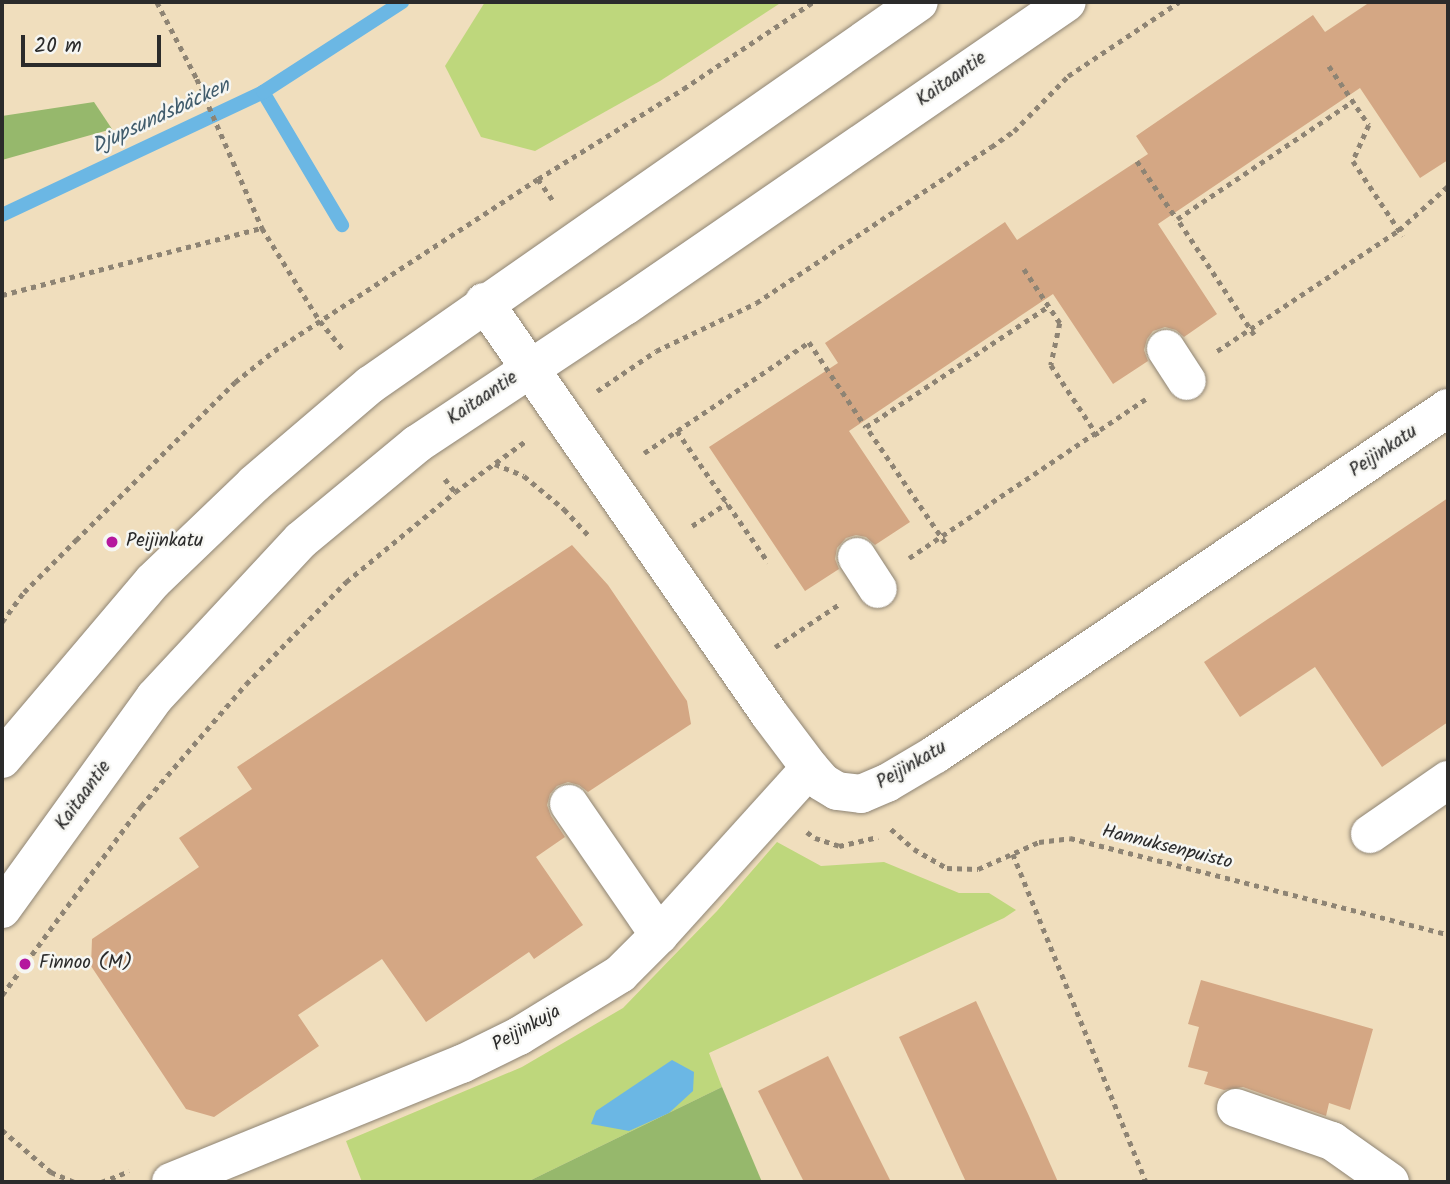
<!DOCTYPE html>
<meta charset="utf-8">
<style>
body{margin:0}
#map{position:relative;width:1450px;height:1184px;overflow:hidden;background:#f0debd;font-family:Kalam,sans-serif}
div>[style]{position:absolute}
.green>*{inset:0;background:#bed77c}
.forest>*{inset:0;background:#96b86c}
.water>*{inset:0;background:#6bb7e4}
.stream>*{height:14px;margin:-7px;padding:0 7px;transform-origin:7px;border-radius:7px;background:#6bb7e4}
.building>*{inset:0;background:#d4a784}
.path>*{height:4.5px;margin-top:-2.25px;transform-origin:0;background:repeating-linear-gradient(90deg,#8e8474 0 5px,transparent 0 10px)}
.roads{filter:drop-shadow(0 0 2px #8e8474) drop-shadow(0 0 2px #8e8474)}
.minor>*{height:38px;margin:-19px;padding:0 19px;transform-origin:19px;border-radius:19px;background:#fff}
.major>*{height:38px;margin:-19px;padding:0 19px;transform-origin:19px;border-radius:19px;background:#fff}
.dots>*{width:19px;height:19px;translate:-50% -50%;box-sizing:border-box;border:4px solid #f6f6f2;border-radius:50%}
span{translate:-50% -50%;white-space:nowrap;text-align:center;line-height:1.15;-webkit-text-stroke:5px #f6f6f2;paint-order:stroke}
.street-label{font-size:19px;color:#2b2b2b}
.poi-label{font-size:19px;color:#2b2b2b}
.left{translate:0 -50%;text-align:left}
.water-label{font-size:21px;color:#415c6c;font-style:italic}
.frame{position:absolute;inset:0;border:4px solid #2b2b2b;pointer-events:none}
.scale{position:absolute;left:21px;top:35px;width:140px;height:32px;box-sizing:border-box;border:4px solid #2b2b2b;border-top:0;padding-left:9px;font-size:21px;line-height:24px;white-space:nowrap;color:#2b2b2b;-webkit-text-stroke:5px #f6f6f2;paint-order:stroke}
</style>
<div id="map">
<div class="green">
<i style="clip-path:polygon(485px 2px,782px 2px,660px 81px,535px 151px,481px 137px,445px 66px)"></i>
<i style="clip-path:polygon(777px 842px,821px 866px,884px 862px,959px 893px,989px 893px,1016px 910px,1004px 918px,709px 1053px,722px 1087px,527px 1182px,362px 1182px,346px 1141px,522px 1067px,623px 1008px,717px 911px)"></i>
</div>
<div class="forest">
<i style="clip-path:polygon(94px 102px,112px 129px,2px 160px,2px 116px)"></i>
<i style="clip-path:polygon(722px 1087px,762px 1182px,527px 1182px)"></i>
</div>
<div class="water">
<i style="clip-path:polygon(672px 1060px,694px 1072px,693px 1091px,669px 1113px,629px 1131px,591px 1124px,596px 1111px)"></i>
</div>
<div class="stream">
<i style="left:263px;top:92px;width:155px;rotate:59.3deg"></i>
<i style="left:2px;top:215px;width:289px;rotate:-25.2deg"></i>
<i style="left:263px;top:92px;width:166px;rotate:-32.9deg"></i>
</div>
<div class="building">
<i style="clip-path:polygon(1370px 2px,1448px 2px,1448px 160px,1420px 178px,1360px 88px,1158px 224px,1217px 314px,1184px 337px,1176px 330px,1165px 327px,1153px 331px,1147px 339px,1144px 350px,1148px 361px,1113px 384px,1053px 294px,849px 431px,910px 522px,875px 545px,866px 537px,856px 535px,846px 538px,837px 548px,835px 559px,839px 569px,805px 591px,709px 447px,838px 363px,825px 343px,1005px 222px,1017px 240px,1148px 154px,1136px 136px,1313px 15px,1325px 32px)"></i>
<i style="clip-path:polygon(1448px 498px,1448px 722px,1382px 767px,1315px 667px,1240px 717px,1204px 662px)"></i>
<i style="clip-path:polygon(572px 545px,608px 585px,687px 701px,691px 724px,588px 792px,579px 785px,568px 782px,557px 786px,550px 794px,547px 805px,551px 816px,565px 837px,536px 857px,583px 925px,534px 959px,529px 952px,426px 1022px,382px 959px,298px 1015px,319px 1046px,214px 1117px,186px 1109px,91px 966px,92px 939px,199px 867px,179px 838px,252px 789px,237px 767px)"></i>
<i style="clip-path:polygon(1201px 980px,1373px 1029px,1350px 1110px,1329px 1103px,1326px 1116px,1243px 1087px,1224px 1090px,1204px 1084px,1208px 1072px,1188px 1067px,1199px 1027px,1188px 1024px)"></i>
<i style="clip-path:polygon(976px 1001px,1029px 1116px,1058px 1182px,966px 1182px,899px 1037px)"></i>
<i style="clip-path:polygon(828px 1056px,891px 1182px,804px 1182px,758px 1091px)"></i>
</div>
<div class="path">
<i style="left:157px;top:2px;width:87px;rotate:62.5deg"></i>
<i style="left:197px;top:79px;width:163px;rotate:66.4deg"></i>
<i style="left:262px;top:228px;width:110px;rotate:58.1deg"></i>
<i style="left:320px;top:321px;width:38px;rotate:51deg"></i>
<i style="left:1329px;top:66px;width:71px;rotate:55.9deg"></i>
<i style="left:1369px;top:125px;width:39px;rotate:114deg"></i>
<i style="left:1353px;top:161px;width:90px;rotate:56.3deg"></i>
<i style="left:1137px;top:161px;width:70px;rotate:55.4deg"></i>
<i style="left:538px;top:179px;width:29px;rotate:55deg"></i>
<i style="left:1024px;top:269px;width:65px;rotate:56.3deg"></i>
<i style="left:1060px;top:323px;width:43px;rotate:102.1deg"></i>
<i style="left:1051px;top:365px;width:89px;rotate:56.5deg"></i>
<i style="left:2px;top:295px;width:268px;rotate:-14.5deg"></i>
<i style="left:1254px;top:335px;width:139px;rotate:-123.6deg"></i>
<i style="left:1177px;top:219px;width:212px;rotate:-33.8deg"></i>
<i style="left:1217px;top:351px;width:219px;rotate:-33.6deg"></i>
<i style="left:1399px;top:230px;width:66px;rotate:-41.9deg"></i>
<i style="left:597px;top:391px;width:71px;rotate:-34.1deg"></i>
<i style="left:656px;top:351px;width:111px;rotate:-25.6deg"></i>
<i style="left:756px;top:303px;width:282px;rotate:-33.6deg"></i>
<i style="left:991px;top:147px;width:28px;rotate:-35deg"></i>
<i style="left:1014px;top:131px;width:77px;rotate:-45.5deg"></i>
<i style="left:1068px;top:76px;width:133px;rotate:-33.7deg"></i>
<i style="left:677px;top:431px;width:160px;rotate:55.2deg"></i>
<i style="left:644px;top:453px;width:199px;rotate:-33.9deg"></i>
<i style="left:809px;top:342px;width:102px;rotate:56.2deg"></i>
<i style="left:495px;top:464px;width:31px;rotate:22deg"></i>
<i style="left:524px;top:476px;width:52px;rotate:39.5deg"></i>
<i style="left:564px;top:509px;width:37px;rotate:47deg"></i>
<i style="left:445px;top:479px;width:16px;rotate:52deg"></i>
<i style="left:692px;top:526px;width:42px;rotate:-33.3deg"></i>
<i style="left:945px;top:543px;width:140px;rotate:-124.3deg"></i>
<i style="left:866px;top:427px;width:219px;rotate:-33.5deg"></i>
<i style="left:909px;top:558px;width:285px;rotate:-33.9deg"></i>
<i style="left:2px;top:622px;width:37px;rotate:-54deg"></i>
<i style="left:24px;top:592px;width:74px;rotate:-45deg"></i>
<i style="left:76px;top:540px;width:224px;rotate:-44.8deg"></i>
<i style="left:235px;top:382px;width:50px;rotate:-38.5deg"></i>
<i style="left:274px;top:351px;width:315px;rotate:-33.1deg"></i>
<i style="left:538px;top:179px;width:171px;rotate:-31.8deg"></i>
<i style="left:683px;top:89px;width:156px;rotate:-33.8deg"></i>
<i style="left:775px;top:647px;width:76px;rotate:-33.7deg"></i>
<i style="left:891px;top:829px;width:30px;rotate:41deg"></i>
<i style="left:914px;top:849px;width:38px;rotate:30deg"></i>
<i style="left:947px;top:868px;width:31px;rotate:2deg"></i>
<i style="left:978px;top:869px;width:67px;rotate:-23.9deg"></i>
<i style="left:1039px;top:842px;width:31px;rotate:-7deg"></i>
<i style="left:1070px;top:838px;width:390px;rotate:14.3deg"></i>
<i style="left:807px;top:832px;width:10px;rotate:37deg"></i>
<i style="left:815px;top:838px;width:25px;rotate:18deg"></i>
<i style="left:839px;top:846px;width:40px;rotate:-13deg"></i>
<i style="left:1013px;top:854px;width:354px;rotate:67.9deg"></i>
<i style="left:2px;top:995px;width:235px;rotate:-53.7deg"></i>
<i style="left:141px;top:806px;width:161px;rotate:-49.3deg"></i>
<i style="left:246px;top:684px;width:143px;rotate:-45.6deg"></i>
<i style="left:346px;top:582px;width:141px;rotate:-39.5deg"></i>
<i style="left:455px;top:492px;width:89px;rotate:-35.8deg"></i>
<i style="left:2px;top:1130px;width:65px;rotate:40.6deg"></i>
<i style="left:51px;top:1172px;width:25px;rotate:23deg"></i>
<i style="left:101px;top:1182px;width:30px;rotate:-21deg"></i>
</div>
<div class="roads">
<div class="minor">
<i style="left:484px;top:302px;width:502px;rotate:55.3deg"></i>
<i style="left:770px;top:715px;width:66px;rotate:53deg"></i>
<i style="left:810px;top:768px;width:18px;rotate:49deg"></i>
<i style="left:822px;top:782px;width:17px;rotate:31deg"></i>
<i style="left:837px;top:791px;width:24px;rotate:7deg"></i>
<i style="left:861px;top:794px;width:28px;rotate:-23deg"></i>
<i style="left:887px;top:783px;width:57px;rotate:-30.6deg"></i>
<i style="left:936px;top:754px;width:618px;rotate:-34.05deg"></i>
<i style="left:1166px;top:349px;width:38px;rotate:57deg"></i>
<i style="left:857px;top:557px;width:38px;rotate:57deg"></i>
<i style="left:569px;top:804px;width:159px;rotate:55.5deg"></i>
<i style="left:1370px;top:834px;width:95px;rotate:-34.7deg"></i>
<i style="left:1236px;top:1108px;width:102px;rotate:19deg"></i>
<i style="left:1332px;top:1141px;width:71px;rotate:35.3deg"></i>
<i style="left:171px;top:1182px;width:314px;rotate:-22.1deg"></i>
<i style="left:462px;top:1064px;width:64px;rotate:-26.2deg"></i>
<i style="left:519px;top:1036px;width:119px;rotate:-31.5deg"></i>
<i style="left:620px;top:974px;width:55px;rotate:-45deg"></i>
<i style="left:659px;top:935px;width:225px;rotate:-47.9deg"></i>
</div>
<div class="major">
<i style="left:2px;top:759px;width:233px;rotate:-49.7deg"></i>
<i style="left:153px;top:581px;width:140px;rotate:-43.8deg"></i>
<i style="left:254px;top:484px;width:153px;rotate:-40.5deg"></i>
<i style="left:370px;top:385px;width:669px;rotate:-34.9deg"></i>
<i style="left:2px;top:909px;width:261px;rotate:-54.2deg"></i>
<i style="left:155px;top:697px;width:214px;rotate:-47.1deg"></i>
<i style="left:301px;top:540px;width:151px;rotate:-39.6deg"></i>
<i style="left:417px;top:444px;width:250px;rotate:-33.6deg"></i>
<i style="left:625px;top:306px;width:536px;rotate:-34.52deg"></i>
</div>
</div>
<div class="dots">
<i style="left:112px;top:542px;background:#b5179e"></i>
<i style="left:25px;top:964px;background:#b5179e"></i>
</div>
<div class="street-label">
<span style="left:952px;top:80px;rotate:-35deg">Kaitaantie</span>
<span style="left:483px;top:399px;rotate:-34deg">Kaitaantie</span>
<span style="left:1384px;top:452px;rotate:-34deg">Peijinkatu</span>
<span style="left:912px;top:766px;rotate:-30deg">Peijinkatu</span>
<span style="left:84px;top:796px;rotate:-54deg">Kaitaantie</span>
<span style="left:1167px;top:848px;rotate:14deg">Hannuksenpuisto</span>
<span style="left:527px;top:1029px;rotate:-29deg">Peijinkuja</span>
</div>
<div class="poi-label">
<span class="left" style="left:126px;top:542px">Peijinkatu</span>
<span class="left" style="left:39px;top:964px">Finnoo (M)</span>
</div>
<div class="water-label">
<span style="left:161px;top:117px;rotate:-25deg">Djupsundsbäcken</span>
</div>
<div class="frame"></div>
<div class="scale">20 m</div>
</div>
